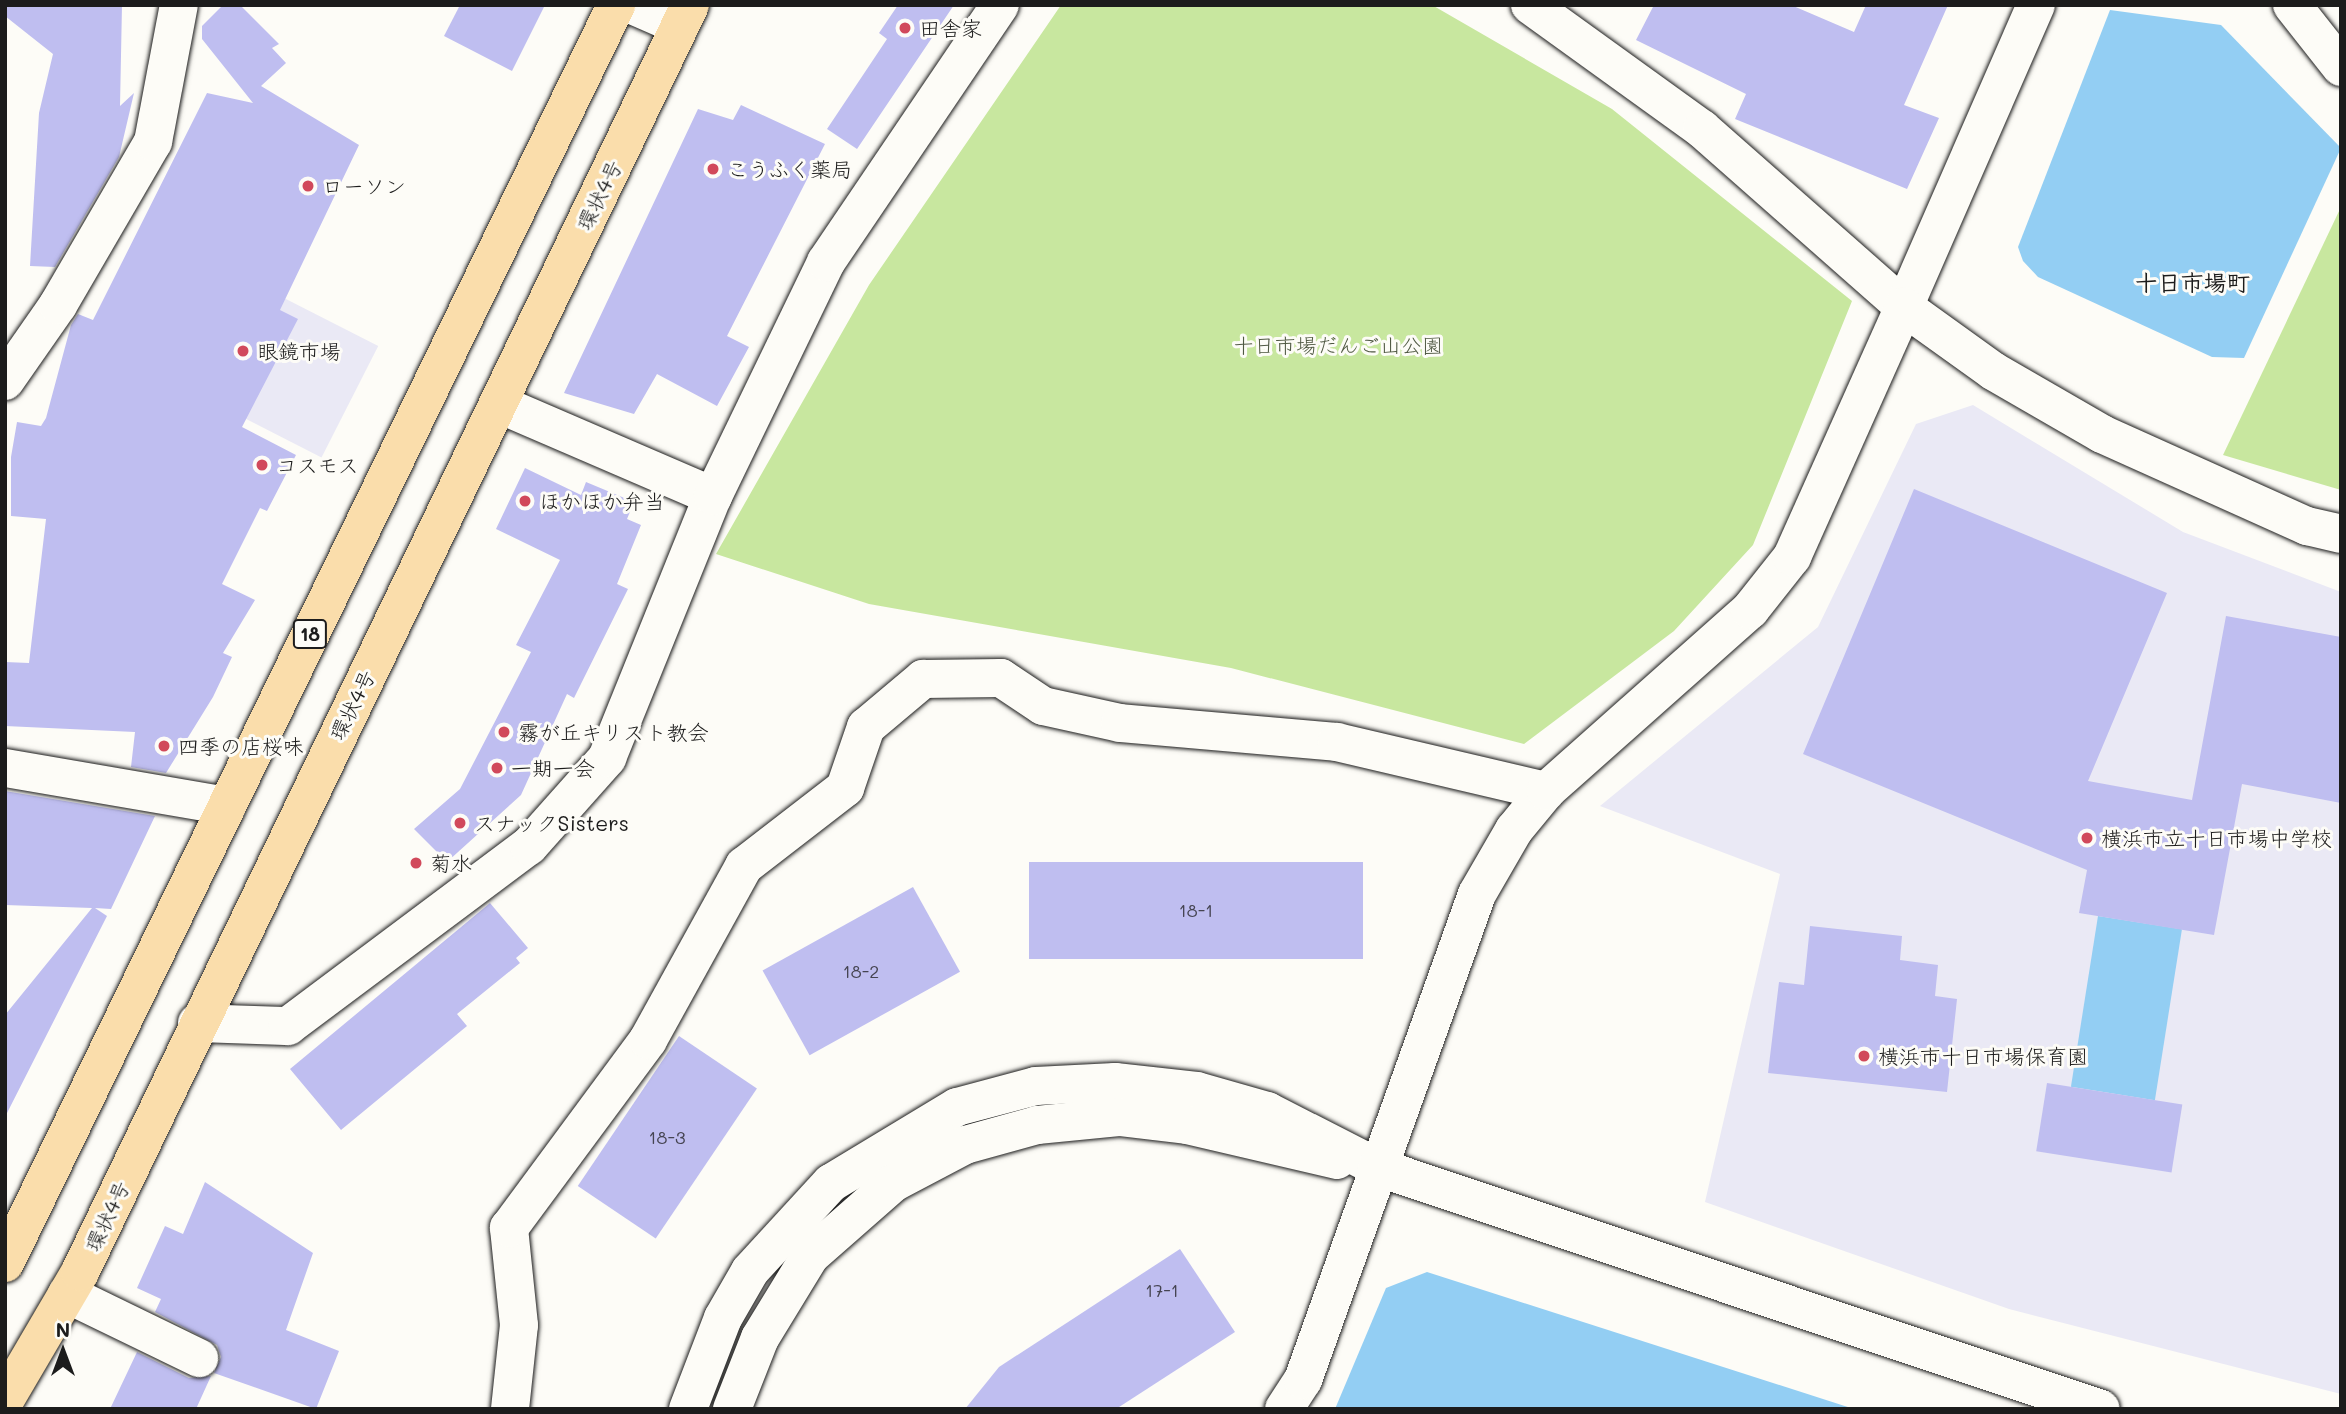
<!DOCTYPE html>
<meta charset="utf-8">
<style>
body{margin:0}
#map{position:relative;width:2346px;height:1414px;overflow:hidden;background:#fdfcf7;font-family:Mali,"Klee One",sans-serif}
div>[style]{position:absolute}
.built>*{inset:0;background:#eae9f5;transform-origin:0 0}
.green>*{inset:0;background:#c8e79f}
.water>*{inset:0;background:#93cef3;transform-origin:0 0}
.building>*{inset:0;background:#bfbef0;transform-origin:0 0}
.roads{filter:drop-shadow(0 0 2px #1c1c1c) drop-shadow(0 0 2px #1c1c1c)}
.street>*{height:38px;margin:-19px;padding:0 19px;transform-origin:19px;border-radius:19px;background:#fdfcf7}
.secondary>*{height:38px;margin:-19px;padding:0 19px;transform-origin:19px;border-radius:19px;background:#fdfcf7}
.primary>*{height:38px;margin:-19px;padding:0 19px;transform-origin:19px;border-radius:19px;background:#faddab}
.dots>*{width:19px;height:19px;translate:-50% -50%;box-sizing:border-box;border:4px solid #fdfcf7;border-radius:50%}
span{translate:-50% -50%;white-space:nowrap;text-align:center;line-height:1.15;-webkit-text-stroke:6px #fdfcf7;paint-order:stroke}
.number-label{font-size:18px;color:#454451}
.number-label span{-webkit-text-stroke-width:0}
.shield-label span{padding:2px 5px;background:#fdfcf7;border:2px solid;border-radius:5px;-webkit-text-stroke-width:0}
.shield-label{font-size:19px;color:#1c1c1c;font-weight:700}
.poi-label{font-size:21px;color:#1c1c1c}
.left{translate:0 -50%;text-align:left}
.street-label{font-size:21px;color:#1c1c1c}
.park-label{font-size:21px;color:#505943}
.neighbourhood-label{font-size:23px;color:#1c1c1c;font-weight:700}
.frame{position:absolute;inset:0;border:7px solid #1c1c1c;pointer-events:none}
.north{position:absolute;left:28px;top:1316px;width:70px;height:70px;-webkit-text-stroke:5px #fdfcf7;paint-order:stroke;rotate:0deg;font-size:19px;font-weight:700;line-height:28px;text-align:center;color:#1c1c1c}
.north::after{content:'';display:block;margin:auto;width:24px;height:32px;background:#1c1c1c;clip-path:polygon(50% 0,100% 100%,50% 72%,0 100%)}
</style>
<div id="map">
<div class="built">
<i style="left:225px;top:268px;width:172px;height:125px;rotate:27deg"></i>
<i style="clip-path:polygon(1973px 405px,2183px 532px,2341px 592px,2341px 1394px,2009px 1309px,1705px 1202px,1780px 874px,1600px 806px,1818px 627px,1916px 424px)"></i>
</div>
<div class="green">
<i style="clip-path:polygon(1061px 5px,1432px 5px,1612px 109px,1852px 301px,1753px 545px,1674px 631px,1524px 744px,1231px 668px,869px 604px,716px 554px,869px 285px)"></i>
<i style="clip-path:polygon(2341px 207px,2341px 490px,2223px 455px)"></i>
</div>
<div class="water">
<i style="clip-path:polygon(2110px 10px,2221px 25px,2341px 148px,2244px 358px,2212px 357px,2038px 277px,2023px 261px,2018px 247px)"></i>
<i style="left:2098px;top:916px;width:85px;height:173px;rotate:9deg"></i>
<i style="clip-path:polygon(1427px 1272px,1854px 1409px,1335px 1409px,1386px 1288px)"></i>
</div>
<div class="building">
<i style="clip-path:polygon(5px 5px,122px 5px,120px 106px,134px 93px,119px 157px,55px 267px,30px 266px,39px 113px,53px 54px,5px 16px)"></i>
<i style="clip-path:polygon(223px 5px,240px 5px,279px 44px,272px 48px,286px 63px,261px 86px,359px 145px,280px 310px,298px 319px,242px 427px,296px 455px,267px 511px,260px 508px,222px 584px,255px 600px,223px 653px,232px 657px,213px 697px,166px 773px,131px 767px,135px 732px,5px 726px,5px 662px,29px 663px,46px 519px,11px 516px,11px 457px,17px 422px,41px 426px,46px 418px,71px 325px,78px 314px,93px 320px,207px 93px,253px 103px,202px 39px,202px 26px)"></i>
<i style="clip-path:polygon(460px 5px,545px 5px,512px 71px,444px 36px)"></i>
<i style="clip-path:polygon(898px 5px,954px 5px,857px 149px,827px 129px,887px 39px,879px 33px)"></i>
<i style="clip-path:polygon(1654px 5px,1791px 5px,1854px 32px,1866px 5px,1948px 5px,1904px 105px,1939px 118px,1907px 189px,1735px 119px,1746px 94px,1636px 40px)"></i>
<i style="clip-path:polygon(741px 105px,825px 144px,727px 336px,749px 347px,717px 406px,657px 374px,634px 414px,564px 393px,698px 109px,733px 120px)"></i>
<i style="clip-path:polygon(525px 468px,581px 495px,586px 482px,634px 502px,627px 519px,641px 525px,617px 584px,628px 589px,574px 698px,567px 694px,521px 795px,447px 862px,414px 829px,460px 789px,531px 652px,516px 645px,560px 560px,496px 529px)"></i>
<i style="clip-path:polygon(1914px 489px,2167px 593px,2088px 781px,2192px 800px,2226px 616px,2341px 637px,2341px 803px,2242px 784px,2214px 935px,2079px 913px,2087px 870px,1803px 754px)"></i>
<i style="clip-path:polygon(5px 791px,155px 816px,111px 909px,95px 908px,107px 916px,5px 1117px,5px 1015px,92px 908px,5px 905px)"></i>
<i style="left:1029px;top:862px;width:334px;height:97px"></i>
<i style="left:913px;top:887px;width:97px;height:172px;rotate:61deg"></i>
<i style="clip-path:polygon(490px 903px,528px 948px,516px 958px,520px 963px,457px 1014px,467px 1026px,341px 1130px,290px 1069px)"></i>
<i style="clip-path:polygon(1810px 926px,1902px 936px,1900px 960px,1938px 965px,1935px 996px,1957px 999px,1947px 1092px,1768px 1073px,1779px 982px,1804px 985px)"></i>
<i style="left:679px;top:1036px;width:94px;height:181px;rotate:34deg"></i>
<i style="left:2047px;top:1083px;width:137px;height:69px;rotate:9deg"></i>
<i style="clip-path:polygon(205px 1182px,313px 1253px,286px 1330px,339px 1351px,316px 1409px,214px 1373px,221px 1357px,217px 1345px,155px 1312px,161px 1299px,137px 1288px,165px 1226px,183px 1234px)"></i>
<i style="clip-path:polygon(1180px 1249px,1235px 1332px,1116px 1409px,965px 1409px,999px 1367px)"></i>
<i style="clip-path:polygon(137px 1352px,189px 1378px,211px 1376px,196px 1409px,110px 1409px)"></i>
</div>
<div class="roads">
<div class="street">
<i style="left:632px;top:5px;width:52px;rotate:23.6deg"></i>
<i style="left:1530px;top:5px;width:212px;rotate:35.8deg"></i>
<i style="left:1702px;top:129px;width:269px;rotate:41.4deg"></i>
<i style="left:1904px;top:307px;width:330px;rotate:-66.4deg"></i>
<i style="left:2292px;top:5px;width:79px;rotate:51.7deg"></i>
<i style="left:5px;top:381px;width:93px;rotate:-55.1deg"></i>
<i style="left:58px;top:305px;width:189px;rotate:-59.8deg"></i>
<i style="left:153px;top:142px;width:139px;rotate:-79.3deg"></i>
<i style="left:499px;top:404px;width:233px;rotate:23.3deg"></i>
<i style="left:5px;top:768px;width:225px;rotate:9.7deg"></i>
<i style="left:197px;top:1023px;width:91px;rotate:1.9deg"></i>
<i style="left:288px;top:1026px;width:301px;rotate:-36.8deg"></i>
<i style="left:529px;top:846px;width:118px;rotate:-48.4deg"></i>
<i style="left:607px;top:758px;width:283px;rotate:-68deg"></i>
<i style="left:713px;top:496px;width:260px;rotate:-64.2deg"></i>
<i style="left:826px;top:262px;width:310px;rotate:-55.9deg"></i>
<i style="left:67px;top:1294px;width:147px;rotate:25.9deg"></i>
<i style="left:510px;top:1409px;width:84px;rotate:-83.9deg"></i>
<i style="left:519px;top:1325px;width:98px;rotate:-95.9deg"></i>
<i style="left:509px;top:1228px;width:234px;rotate:-53.5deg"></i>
<i style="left:648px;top:1040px;width:199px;rotate:-61.1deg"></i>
<i style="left:744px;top:866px;width:128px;rotate:-37.7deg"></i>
<i style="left:845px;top:788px;width:65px;rotate:-71deg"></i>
<i style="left:866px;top:727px;width:75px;rotate:-40.1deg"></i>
<i style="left:923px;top:679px;width:78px;rotate:-0.7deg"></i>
<i style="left:1001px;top:678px;width:50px;rotate:33.7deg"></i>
<i style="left:1043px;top:706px;width:79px;rotate:12.4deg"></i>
<i style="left:1120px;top:723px;width:218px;rotate:5deg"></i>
<i style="left:1337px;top:742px;width:215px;rotate:13.2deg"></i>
</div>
<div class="secondary">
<i style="left:688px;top:1409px;width:97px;rotate:-69deg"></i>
<i style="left:723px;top:1318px;width:54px;rotate:-60.1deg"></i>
<i style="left:750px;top:1271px;width:120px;rotate:-47.4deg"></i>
<i style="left:831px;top:1183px;width:147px;rotate:-31.1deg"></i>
<i style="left:957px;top:1107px;width:82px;rotate:-14.9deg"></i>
<i style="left:1036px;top:1086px;width:79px;rotate:-2.9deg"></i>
<i style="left:1115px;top:1082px;width:82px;rotate:6.3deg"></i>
<i style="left:1197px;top:1091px;width:73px;rotate:15.9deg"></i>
<i style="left:1267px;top:1111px;width:123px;rotate:27deg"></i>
<i style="left:1377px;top:1167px;width:763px;rotate:18.48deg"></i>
<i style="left:732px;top:1409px;width:76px;rotate:-68.5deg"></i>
<i style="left:760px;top:1338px;width:96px;rotate:-58.6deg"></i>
<i style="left:810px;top:1256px;width:111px;rotate:-41.3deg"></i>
<i style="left:893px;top:1183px;width:81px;rotate:-27.8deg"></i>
<i style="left:965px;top:1145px;width:75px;rotate:-15.5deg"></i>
<i style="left:1037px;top:1125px;width:82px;rotate:-5.6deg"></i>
<i style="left:1119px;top:1117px;width:68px;rotate:6.7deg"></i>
<i style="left:1187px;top:1125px;width:154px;rotate:13.1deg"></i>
<i style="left:1284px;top:1409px;width:35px;rotate:-57deg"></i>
<i style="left:1303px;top:1380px;width:516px;rotate:-70.3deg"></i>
<i style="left:1477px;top:894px;width:74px;rotate:-60deg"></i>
<i style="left:1514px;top:830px;width:50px;rotate:-50.6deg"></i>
<i style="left:1546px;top:791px;width:273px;rotate:-41.6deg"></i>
<i style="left:1750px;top:610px;width:68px;rotate:-51.6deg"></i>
<i style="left:1792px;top:557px;width:274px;rotate:-65.9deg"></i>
<i style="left:1904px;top:307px;width:110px;rotate:35.7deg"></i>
<i style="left:1993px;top:371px;width:126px;rotate:30deg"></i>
<i style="left:2102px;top:434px;width:225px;rotate:24.2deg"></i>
<i style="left:2307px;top:526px;width:35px;rotate:13deg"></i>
</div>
<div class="primary">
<i style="left:5px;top:1263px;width:1399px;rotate:-64.09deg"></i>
<i style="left:5px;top:1400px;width:148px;rotate:-59.6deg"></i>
<i style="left:80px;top:1272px;width:1406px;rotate:-64.29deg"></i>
</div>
</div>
<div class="dots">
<i style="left:905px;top:28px;background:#d1495b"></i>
<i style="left:713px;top:169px;background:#d1495b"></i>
<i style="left:308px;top:186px;background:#d1495b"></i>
<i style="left:243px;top:351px;background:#d1495b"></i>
<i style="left:262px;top:465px;background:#d1495b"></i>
<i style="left:525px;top:501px;background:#d1495b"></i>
<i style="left:504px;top:732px;background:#d1495b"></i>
<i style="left:164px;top:746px;background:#d1495b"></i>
<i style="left:497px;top:768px;background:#d1495b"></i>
<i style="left:460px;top:823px;background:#d1495b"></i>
<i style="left:2087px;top:838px;background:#d1495b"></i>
<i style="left:416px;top:863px;background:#d1495b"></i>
<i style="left:1864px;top:1056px;background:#d1495b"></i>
</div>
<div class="number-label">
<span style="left:1196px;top:910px">18-1</span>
<span style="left:861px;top:971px">18-2</span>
<span style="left:667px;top:1137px">18-3</span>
<span style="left:1162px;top:1290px">17-1</span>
</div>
<div class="shield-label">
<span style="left:310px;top:634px">18</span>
</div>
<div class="poi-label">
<span class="left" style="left:919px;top:28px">田舎家</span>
<span class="left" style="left:727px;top:169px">こうふく薬局</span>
<span class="left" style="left:322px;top:186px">ローソン</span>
<span class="left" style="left:257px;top:351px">眼鏡市場</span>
<span class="left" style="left:276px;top:465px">コスモス</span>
<span class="left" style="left:539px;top:501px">ほかほか弁当</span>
<span class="left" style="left:518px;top:732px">霧が丘キリスト教会</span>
<span class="left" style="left:178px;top:746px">四季の店桜味</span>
<span class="left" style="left:511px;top:768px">一期一会</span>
<span class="left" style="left:474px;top:823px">スナックSisters</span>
<span class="left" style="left:2101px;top:838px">横浜市立十日市場中学校</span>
<span class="left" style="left:430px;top:863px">菊水</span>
<span class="left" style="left:1878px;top:1056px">横浜市十日市場保育園</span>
</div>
<div class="street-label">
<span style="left:599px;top:195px;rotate:-64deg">環状4号</span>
<span style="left:352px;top:705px;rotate:-64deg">環状4号</span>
<span style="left:107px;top:1216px;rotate:-65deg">環状4号</span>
</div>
<div class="park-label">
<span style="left:1338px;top:345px">十日市場だんご山公園</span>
</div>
<div class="neighbourhood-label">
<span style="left:2192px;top:282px">十日市場町</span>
</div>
<div class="frame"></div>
<div class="north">N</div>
</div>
